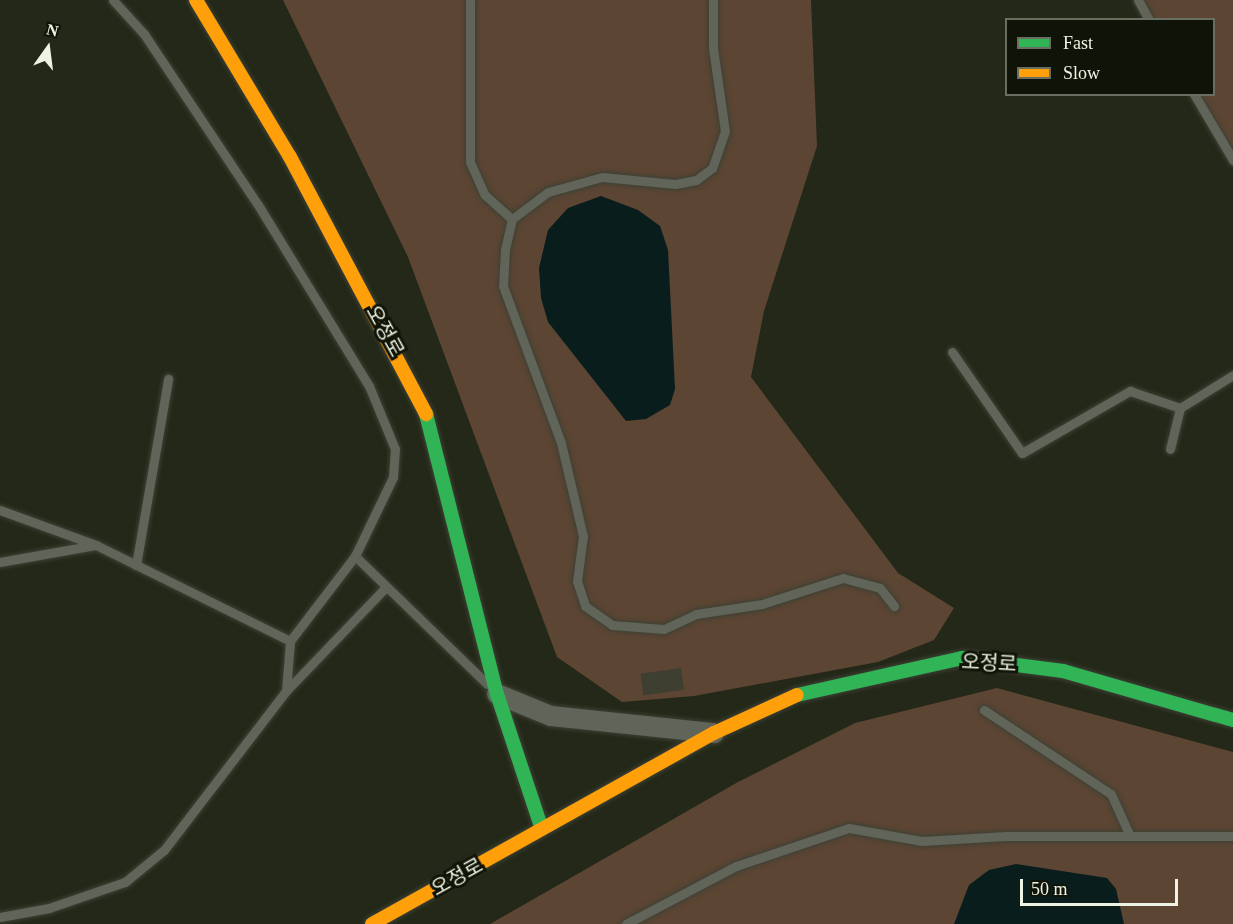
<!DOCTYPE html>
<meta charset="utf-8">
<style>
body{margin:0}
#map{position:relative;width:1233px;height:924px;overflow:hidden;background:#232818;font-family:"Times New Roman","Noto Sans KR",serif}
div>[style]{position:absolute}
.green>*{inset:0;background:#5c4533}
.water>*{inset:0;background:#091d1c}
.building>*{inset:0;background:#3e3f31;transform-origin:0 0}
.roads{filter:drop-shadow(0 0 2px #3d4135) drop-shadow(0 0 2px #3d4135)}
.lane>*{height:9px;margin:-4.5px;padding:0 4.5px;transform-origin:4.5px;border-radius:4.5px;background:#606459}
.street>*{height:20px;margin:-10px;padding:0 10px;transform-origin:10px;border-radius:10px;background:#606459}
.fast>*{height:14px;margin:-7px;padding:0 7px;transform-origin:7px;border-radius:7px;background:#30b455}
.slow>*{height:14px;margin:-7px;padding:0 7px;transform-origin:7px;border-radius:7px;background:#ff9f0a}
span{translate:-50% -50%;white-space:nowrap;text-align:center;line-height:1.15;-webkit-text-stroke:6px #101408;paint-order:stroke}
.street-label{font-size:20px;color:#edf4e3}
.legend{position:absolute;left:1005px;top:18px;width:210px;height:78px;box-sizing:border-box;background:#101408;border:2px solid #686e60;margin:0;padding:8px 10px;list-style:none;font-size:18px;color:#edf4e3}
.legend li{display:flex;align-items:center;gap:12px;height:30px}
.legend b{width:30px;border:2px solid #686e60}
.north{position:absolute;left:18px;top:18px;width:60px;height:60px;-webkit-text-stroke:4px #101408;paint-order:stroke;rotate:14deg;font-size:16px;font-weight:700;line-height:24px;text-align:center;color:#edf4e3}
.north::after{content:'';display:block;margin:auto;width:21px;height:27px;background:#edf4e3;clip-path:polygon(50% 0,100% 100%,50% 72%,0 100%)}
.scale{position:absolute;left:1020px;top:879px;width:158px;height:27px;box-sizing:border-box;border:3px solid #edf4e3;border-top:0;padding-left:8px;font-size:18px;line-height:21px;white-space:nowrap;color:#edf4e3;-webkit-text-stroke:4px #101408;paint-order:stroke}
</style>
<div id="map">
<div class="green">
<i style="clip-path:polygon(283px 0,811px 0,817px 146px,764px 311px,751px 377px,898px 573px,954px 608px,934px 640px,878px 662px,694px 696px,622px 702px,557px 657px,408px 257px)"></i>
<i style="clip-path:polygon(1142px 0,1233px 0,1233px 150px,1199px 95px,1214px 94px,1214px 20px,1154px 19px)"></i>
<i style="clip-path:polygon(997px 688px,1233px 752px,1233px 924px,490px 924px,738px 782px,855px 723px)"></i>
</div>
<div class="water">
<i style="clip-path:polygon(601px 196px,638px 210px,660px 226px,668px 250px,675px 389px,670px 405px,646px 419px,626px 421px,548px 322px,541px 298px,539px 268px,548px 230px,568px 208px)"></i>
<i style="clip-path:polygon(1016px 864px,1107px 878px,1116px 889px,1124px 924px,954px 924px,969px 885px,989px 870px)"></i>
</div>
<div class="building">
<i style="left:681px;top:668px;width:22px;height:41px;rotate:82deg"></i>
</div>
<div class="roads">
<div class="lane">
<i style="left:470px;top:0;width:162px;rotate:90deg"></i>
<i style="left:470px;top:162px;width:36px;rotate:66deg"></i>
<i style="left:485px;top:195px;width:36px;rotate:42deg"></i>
<i style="left:713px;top:0;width:48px;rotate:90deg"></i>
<i style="left:713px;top:48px;width:84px;rotate:81.8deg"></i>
<i style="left:725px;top:131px;width:39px;rotate:109deg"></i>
<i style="left:712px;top:168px;width:20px;rotate:143deg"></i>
<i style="left:696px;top:180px;width:21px;rotate:169deg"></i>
<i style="left:675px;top:184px;width:73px;rotate:-174.5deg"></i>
<i style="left:602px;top:177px;width:56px;rotate:164.5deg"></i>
<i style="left:548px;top:192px;width:45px;rotate:143.1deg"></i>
<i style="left:512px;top:219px;width:31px;rotate:103deg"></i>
<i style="left:505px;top:249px;width:37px;rotate:93deg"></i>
<i style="left:503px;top:286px;width:167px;rotate:69.7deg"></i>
<i style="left:561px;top:443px;width:96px;rotate:76.7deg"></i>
<i style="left:583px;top:536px;width:45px;rotate:97.6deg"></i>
<i style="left:577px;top:581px;width:26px;rotate:72deg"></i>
<i style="left:585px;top:606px;width:33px;rotate:35deg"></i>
<i style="left:612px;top:625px;width:52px;rotate:4.4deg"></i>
<i style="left:664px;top:629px;width:35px;rotate:-25deg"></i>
<i style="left:696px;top:614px;width:67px;rotate:-8.6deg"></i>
<i style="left:762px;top:604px;width:85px;rotate:-17.8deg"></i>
<i style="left:843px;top:578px;width:38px;rotate:15deg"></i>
<i style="left:880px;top:588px;width:23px;rotate:52deg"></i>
<i style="left:1138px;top:0;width:23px;rotate:61deg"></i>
<i style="left:1194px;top:94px;width:77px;rotate:59.4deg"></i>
<i style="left:952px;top:352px;width:123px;rotate:55.3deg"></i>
<i style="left:1022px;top:453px;width:125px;rotate:-29.9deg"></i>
<i style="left:1130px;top:391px;width:53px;rotate:18.8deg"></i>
<i style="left:1170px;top:449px;width:42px;rotate:-76.3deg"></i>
<i style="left:1180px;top:408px;width:62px;rotate:-31.9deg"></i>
<i style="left:0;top:510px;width:102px;rotate:20deg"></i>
<i style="left:96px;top:545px;width:216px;rotate:26.3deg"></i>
<i style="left:355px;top:556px;width:184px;rotate:44.1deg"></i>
<i style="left:0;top:562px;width:97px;rotate:-10.1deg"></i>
<i style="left:136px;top:565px;width:189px;rotate:-80.2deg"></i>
<i style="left:286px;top:691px;width:144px;rotate:-46.1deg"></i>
<i style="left:984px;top:710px;width:152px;rotate:33.5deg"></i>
<i style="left:1111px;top:794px;width:46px;rotate:65.7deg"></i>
<i style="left:0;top:917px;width:50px;rotate:-10.4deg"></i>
<i style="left:49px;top:908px;width:80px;rotate:-18.9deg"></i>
<i style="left:125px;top:882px;width:50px;rotate:-39.4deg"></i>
<i style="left:164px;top:850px;width:200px;rotate:-52.5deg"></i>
<i style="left:286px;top:691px;width:50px;rotate:-85.4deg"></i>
<i style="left:290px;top:641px;width:107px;rotate:-52.6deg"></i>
<i style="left:355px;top:556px;width:88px;rotate:-64.3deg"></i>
<i style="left:393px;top:477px;width:28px;rotate:-86deg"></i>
<i style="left:395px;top:449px;width:68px;rotate:-112.4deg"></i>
<i style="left:369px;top:386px;width:212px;rotate:-121.5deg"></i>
<i style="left:258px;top:205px;width:206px;rotate:-123.7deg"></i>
<i style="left:144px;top:34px;width:46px;rotate:-132.4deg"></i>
<i style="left:626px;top:924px;width:124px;rotate:-27.8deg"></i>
<i style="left:736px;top:866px;width:119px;rotate:-18.6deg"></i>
<i style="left:849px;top:828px;width:74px;rotate:10.1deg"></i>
<i style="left:922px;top:841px;width:84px;rotate:-3.4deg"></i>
<i style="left:1006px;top:836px;width:227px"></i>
</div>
<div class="street">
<i style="left:497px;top:694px;width:58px;rotate:22.2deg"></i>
<i style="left:551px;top:716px;width:164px;rotate:6deg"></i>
</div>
<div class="fast">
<i style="left:426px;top:414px;width:289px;rotate:75.8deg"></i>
<i style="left:497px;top:694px;width:142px;rotate:71.6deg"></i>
<i style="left:797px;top:695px;width:169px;rotate:-12.6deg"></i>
<i style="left:962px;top:658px;width:102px;rotate:7.3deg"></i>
<i style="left:1063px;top:671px;width:177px;rotate:16.1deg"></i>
</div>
<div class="slow">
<i style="left:196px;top:0;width:183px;rotate:59.1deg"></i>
<i style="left:290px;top:157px;width:291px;rotate:62.1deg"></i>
<i style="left:372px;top:924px;width:392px;rotate:-29.2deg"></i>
<i style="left:714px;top:733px;width:91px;rotate:-24.6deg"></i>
</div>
</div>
<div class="street-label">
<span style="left:385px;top:331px;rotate:61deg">오정로</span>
<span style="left:989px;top:663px;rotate:3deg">오정로</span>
<span style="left:457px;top:877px;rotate:-29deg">오정로</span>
</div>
<ul class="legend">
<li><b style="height:8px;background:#30b455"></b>Fast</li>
<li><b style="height:8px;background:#ff9f0a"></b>Slow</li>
</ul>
<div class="north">N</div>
<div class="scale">50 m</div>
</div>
